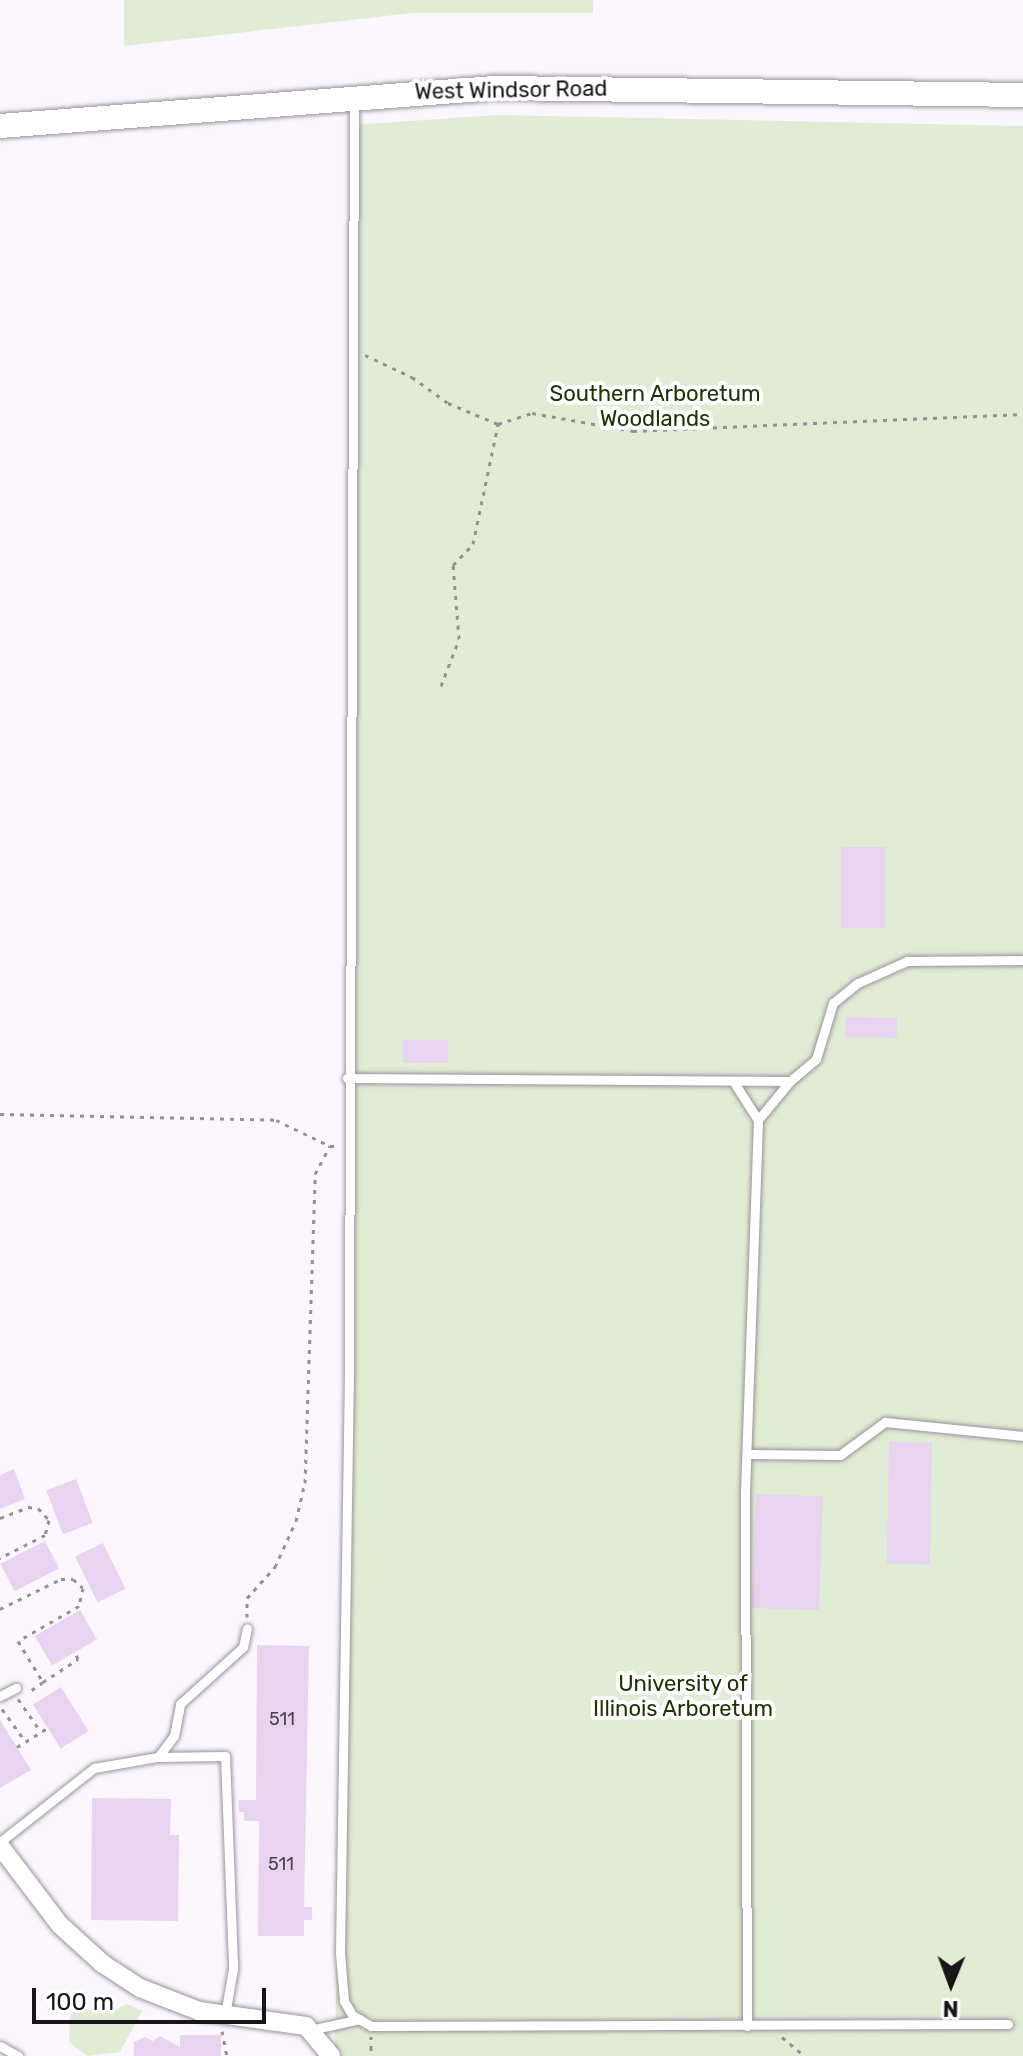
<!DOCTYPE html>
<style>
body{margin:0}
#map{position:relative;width:1023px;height:2056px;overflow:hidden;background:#fcf6ff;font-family:Rubik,sans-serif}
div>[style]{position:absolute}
.green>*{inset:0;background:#e1ecd4}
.building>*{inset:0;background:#e8d3f0;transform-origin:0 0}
.path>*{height:3px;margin-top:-1.5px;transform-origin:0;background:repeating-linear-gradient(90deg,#949096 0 4px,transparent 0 10px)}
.roads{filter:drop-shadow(0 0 2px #9a939d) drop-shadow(0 0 2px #9a939d)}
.service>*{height:9px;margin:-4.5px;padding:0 4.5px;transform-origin:4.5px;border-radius:4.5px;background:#fff}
.minor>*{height:18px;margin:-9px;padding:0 9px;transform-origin:9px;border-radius:9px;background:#fff}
.secondary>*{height:24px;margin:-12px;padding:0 12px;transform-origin:12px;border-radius:12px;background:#fff}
span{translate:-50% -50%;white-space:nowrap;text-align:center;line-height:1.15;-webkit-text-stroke:8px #fff;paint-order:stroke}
.number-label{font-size:18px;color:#4c444f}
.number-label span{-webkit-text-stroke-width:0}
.street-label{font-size:22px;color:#181519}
.park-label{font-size:22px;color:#213100}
.north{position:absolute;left:911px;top:1944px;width:80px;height:80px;-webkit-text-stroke:6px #fff;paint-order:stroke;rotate:181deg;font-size:22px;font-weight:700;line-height:32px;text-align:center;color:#181519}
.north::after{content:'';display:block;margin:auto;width:28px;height:36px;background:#181519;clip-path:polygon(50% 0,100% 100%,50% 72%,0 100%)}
.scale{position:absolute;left:32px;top:1988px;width:234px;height:36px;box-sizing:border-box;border:4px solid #181519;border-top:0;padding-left:10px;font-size:24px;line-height:28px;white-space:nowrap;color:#181519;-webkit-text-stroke:6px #fff;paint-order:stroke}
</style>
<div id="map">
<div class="green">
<i style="clip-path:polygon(124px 0,593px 0,593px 13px,412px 13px,124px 46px)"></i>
<i style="clip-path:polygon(496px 115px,1023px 126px,1023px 2056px,341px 2056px,335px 2045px,349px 1373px,352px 125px)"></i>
<i style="clip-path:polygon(127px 2004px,142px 2011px,120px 2052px,87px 2056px,69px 2042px,70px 2015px,78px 2009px,113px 2011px)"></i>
</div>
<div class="building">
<i style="left:841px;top:847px;width:44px;height:81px"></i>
<i style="left:846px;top:1017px;width:51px;height:20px;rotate:1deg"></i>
<i style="left:403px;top:1040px;width:45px;height:23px"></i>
<i style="left:889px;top:1442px;width:43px;height:122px;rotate:1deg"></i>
<i style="clip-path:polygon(14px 1469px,25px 1499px,0 1509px,0 1475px)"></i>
<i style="left:76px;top:1479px;width:47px;height:32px;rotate:69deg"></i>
<i style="left:756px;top:1494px;width:67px;height:114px;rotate:2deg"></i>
<i style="left:45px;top:1541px;width:31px;height:50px;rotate:63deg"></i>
<i style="left:103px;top:1543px;width:51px;height:31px;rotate:64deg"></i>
<i style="left:80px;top:1610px;width:34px;height:52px;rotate:60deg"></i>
<i style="clip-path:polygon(257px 1645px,309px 1646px,304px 1907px,312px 1907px,312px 1920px,304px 1920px,304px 1936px,258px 1936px,259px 1821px,244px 1821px,244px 1812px,239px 1812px,239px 1800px,256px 1800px)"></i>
<i style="left:61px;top:1687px;width:52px;height:33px;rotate:58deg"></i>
<i style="clip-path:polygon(0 1720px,31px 1770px,0 1788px)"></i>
<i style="clip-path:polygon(92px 1798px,171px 1799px,170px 1835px,179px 1835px,178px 1921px,91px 1920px)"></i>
<i style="clip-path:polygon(180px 2035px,221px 2035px,221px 2056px,134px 2056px,134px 2042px,145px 2037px,153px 2041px,160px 2036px,180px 2047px)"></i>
</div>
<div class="path">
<i style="left:365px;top:355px;width:52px;rotate:25.1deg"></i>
<i style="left:412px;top:377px;width:44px;rotate:35.8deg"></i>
<i style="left:448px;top:403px;width:54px;rotate:22.8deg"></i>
<i style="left:498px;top:424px;width:36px;rotate:-18deg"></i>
<i style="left:532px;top:413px;width:103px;rotate:10.1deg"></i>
<i style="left:633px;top:431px;width:390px;rotate:-2.5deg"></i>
<i style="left:441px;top:686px;width:50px;rotate:-69deg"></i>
<i style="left:459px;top:639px;width:74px;rotate:-94.6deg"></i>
<i style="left:453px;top:565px;width:29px;rotate:-46deg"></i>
<i style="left:473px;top:544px;width:123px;rotate:-78.2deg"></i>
<i style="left:0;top:1114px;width:276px;rotate:1.2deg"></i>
<i style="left:276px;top:1120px;width:60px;rotate:25.7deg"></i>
<i style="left:0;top:1518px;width:30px;rotate:-21deg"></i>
<i style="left:28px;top:1507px;width:10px;rotate:6deg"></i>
<i style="left:38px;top:1508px;width:16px;rotate:47deg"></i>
<i style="left:49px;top:1520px;width:16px;rotate:105deg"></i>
<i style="left:45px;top:1535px;width:51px;rotate:152.9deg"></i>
<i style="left:0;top:1609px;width:68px;rotate:-26.2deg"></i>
<i style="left:61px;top:1579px;width:12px"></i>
<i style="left:73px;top:1579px;width:13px;rotate:42deg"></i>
<i style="left:83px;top:1588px;width:18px;rotate:103deg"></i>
<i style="left:79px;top:1606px;width:70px;rotate:150.2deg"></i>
<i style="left:18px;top:1641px;width:48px;rotate:58.6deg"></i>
<i style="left:43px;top:1682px;width:19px;rotate:145deg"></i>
<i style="left:247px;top:1617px;width:19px;rotate:-90deg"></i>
<i style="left:247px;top:1598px;width:42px;rotate:-47.9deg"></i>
<i style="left:275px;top:1567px;width:51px;rotate:-65.5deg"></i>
<i style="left:296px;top:1521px;width:39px;rotate:-77deg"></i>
<i style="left:305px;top:1483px;width:309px;rotate:-88.1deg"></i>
<i style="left:315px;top:1174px;width:32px;rotate:-62deg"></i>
<i style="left:330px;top:1146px;width:9px"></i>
<i style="left:43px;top:1682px;width:42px;rotate:-33.3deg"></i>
<i style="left:78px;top:1659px;width:8px;rotate:-113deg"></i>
<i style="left:18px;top:1699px;width:40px;rotate:55.1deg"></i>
<i style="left:2px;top:1709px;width:39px;rotate:54deg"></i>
<i style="left:17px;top:1747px;width:36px;rotate:-32deg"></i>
<i style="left:222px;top:2031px;width:25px;rotate:79deg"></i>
<i style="left:371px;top:2036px;width:20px;rotate:90deg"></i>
<i style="left:782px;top:2037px;width:30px;rotate:40deg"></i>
</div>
<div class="roads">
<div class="service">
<i style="left:354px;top:100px;width:1273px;rotate:90.23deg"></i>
<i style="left:349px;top:1373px;width:580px;rotate:90.89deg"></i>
<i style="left:340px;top:1953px;width:48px;rotate:85.2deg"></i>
<i style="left:344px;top:2001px;width:16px;rotate:60deg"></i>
<i style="left:352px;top:2015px;width:22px;rotate:30deg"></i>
<i style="left:371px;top:2026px;width:637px;rotate:-0.18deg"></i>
<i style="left:347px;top:1078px;width:443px;rotate:0.4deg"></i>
<i style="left:790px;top:1081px;width:34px;rotate:-40deg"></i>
<i style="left:816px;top:1059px;width:59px;rotate:-73.1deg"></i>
<i style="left:833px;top:1003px;width:32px;rotate:-39deg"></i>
<i style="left:858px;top:983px;width:54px;rotate:-24.2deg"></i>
<i style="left:907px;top:961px;width:116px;rotate:-0.5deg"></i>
<i style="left:735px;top:1084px;width:43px;rotate:57.4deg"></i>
<i style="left:758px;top:1120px;width:373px;rotate:92deg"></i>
<i style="left:745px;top:1493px;width:533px;rotate:89.79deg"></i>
<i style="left:758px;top:1120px;width:50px;rotate:-50.6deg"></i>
<i style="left:751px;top:1454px;width:89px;rotate:0.6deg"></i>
<i style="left:840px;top:1455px;width:56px;rotate:-36.3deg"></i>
<i style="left:885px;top:1422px;width:139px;rotate:5.8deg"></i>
<i style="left:0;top:1696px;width:18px;rotate:-27deg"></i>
<i style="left:158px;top:1757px;width:67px;rotate:-0.9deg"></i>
<i style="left:225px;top:1756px;width:213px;rotate:87.8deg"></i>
<i style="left:233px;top:1969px;width:47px;rotate:99.9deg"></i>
<i style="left:0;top:1842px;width:120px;rotate:-38.2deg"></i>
<i style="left:94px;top:1768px;width:65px;rotate:-9.8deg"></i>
<i style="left:158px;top:1757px;width:26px;rotate:-53deg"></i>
<i style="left:174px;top:1736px;width:33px;rotate:-79deg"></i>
<i style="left:180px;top:1704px;width:85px;rotate:-42.1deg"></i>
<i style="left:243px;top:1647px;width:19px;rotate:-78deg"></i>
<i style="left:310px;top:2030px;width:51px;rotate:-12.4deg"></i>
<i style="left:0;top:2046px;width:21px;rotate:29deg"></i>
</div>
<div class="minor">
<i style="left:0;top:1846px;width:99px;rotate:52.8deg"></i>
<i style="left:60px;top:1925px;width:58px;rotate:42.2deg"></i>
<i style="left:103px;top:1964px;width:44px;rotate:33deg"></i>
<i style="left:140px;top:1988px;width:63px;rotate:21.3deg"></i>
<i style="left:199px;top:2011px;width:108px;rotate:8deg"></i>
<i style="left:306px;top:2026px;width:39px;rotate:50deg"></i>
</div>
<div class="secondary">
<i style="left:0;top:126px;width:499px;rotate:-4.4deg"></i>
<i style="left:498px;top:88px;width:525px;rotate:0.76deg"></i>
</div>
</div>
<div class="number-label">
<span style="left:282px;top:1719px">511</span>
<span style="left:281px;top:1864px">511</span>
</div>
<div class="street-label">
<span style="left:511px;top:90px;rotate:-1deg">West Windsor Road</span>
</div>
<div class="park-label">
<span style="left:655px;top:406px">Southern Arboretum<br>Woodlands</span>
<span style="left:683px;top:1696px">University of<br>Illinois Arboretum</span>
</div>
<div class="north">N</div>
<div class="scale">100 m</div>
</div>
